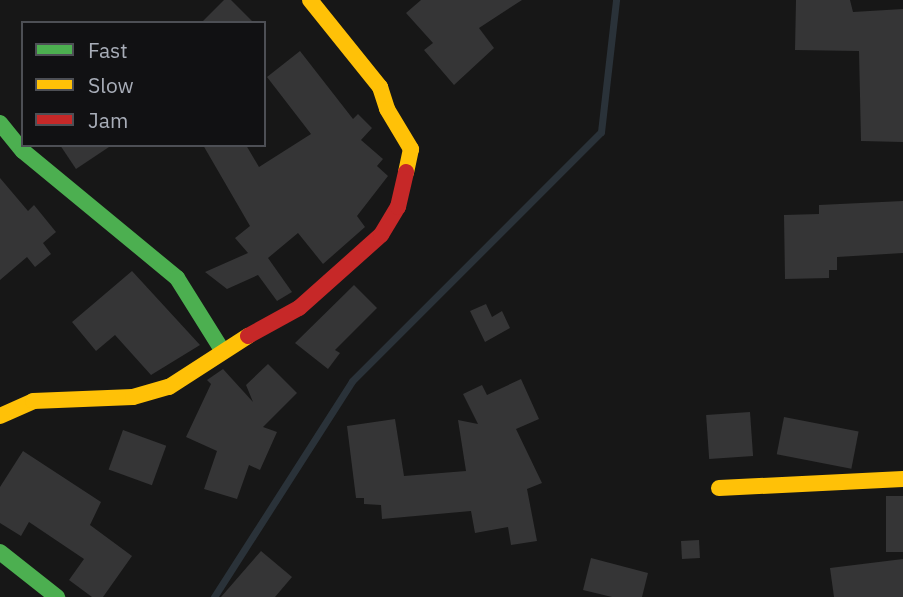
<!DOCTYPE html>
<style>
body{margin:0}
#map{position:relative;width:903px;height:597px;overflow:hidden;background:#171717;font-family:"IBM Plex Sans",sans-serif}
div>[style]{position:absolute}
.stream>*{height:7px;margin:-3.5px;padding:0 3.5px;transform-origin:3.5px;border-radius:3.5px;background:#2a3239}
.building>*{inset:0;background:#353536;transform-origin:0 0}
.fast>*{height:16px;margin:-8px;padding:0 8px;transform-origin:8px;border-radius:8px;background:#4caf50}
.slow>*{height:16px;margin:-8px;padding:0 8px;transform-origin:8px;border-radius:8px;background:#ffc107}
.jam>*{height:16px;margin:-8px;padding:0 8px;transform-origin:8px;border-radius:8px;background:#c62828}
span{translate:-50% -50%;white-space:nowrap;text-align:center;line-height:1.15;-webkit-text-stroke:5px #111113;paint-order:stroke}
.legend{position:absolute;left:21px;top:21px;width:245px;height:126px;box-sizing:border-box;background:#111113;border:2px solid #4d4f55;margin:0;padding:9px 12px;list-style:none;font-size:21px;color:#a8adb8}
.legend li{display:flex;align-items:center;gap:14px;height:35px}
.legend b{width:35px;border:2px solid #4d4f55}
</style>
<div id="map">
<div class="stream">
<i style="left:214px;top:597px;width:256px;rotate:-57.4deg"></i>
<i style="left:352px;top:381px;width:352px;rotate:-45deg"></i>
<i style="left:601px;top:132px;width:133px;rotate:-83.5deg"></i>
</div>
<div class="building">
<i style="clip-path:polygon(224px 0,231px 0,254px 23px,201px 23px)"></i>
<i style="clip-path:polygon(421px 0,522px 0,479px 28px,494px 48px,454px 85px,424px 50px,433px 43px,406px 13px)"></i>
<i style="clip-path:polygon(796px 0,850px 0,853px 12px,903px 9px,903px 142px,861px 141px,859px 51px,795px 50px)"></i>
<i style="clip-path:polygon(300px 51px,353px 119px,358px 114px,372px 128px,361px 140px,383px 159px,377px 166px,388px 176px,357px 216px,365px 227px,323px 264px,298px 233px,268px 258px,292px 292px,277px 301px,258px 275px,227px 289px,205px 272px,248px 253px,235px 238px,250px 226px,203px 145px,246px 145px,259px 167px,311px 134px,267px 77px)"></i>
<i style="clip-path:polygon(60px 145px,112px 145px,76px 169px)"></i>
<i style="clip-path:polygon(0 178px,28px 211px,34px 205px,56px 232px,43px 243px,51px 254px,35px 267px,27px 257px,0 280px)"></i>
<i style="clip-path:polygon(903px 201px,903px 253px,837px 257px,837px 270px,829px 270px,829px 278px,785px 279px,784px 215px,819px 214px,819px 205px)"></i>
<i style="clip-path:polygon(132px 271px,200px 345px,151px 375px,115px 335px,96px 351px,72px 322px)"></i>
<i style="clip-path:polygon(354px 285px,377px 308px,335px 350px,340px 353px,328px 369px,295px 343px)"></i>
<i style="clip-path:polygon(486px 304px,492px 317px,502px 311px,510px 328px,485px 342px,470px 311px)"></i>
<i style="clip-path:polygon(268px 364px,297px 393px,263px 427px,277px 432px,260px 470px,249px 465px,237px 499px,204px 489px,217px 451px,186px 437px,211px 384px,207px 380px,223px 369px,253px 402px,246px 385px)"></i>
<i style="clip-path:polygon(521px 379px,539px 419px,516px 429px,542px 483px,527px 489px,537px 541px,511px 545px,508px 527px,475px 533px,471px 511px,382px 519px,381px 505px,364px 504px,364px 498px,356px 498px,347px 426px,395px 419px,404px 476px,466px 471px,458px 420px,478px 424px,463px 394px,482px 385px,487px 395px)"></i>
<i style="left:750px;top:412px;width:44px;height:44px;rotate:86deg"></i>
<i style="left:784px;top:417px;width:76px;height:38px;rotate:11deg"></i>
<i style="left:123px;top:430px;width:46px;height:42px;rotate:20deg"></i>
<i style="clip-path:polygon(23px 451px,101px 502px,90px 525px,132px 556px,103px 597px,92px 597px,69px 580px,84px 559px,29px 522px,21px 536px,0 523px,0 487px)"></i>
<i style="left:886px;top:496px;width:17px;height:56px"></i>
<i style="left:699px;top:540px;width:18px;height:18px;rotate:87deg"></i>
<i style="clip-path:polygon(261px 551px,292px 577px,275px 597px,221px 597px)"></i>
<i style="clip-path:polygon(591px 558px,648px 573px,642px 597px,612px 597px,583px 590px)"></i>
<i style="clip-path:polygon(903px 559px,903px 597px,834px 597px,830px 568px)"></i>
</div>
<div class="fast">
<i style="left:0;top:123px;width:36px;rotate:51deg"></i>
<i style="left:23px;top:151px;width:200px;rotate:39.5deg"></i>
<i style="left:177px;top:278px;width:85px;rotate:58deg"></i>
<i style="left:0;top:552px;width:73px;rotate:38.3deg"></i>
</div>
<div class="slow">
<i style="left:310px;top:0;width:112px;rotate:51.2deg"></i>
<i style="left:380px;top:87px;width:23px;rotate:72deg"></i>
<i style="left:387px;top:109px;width:47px;rotate:59deg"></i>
<i style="left:411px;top:149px;width:24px;rotate:102deg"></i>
<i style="left:0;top:416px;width:36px;rotate:-24deg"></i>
<i style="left:33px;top:401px;width:100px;rotate:-2.3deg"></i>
<i style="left:133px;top:397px;width:37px;rotate:-16deg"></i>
<i style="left:169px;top:387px;width:94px;rotate:-32.8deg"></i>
<i style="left:719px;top:488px;width:184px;rotate:-2.8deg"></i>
</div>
<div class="jam">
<i style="left:248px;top:336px;width:58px;rotate:-28.8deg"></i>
<i style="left:299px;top:308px;width:110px;rotate:-41.7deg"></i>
<i style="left:381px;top:235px;width:33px;rotate:-59deg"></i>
<i style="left:398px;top:207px;width:36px;rotate:-77deg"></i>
</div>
<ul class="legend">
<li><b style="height:9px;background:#4caf50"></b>Fast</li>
<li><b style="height:9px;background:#ffc107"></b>Slow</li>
<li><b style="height:9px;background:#c62828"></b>Jam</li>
</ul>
</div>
